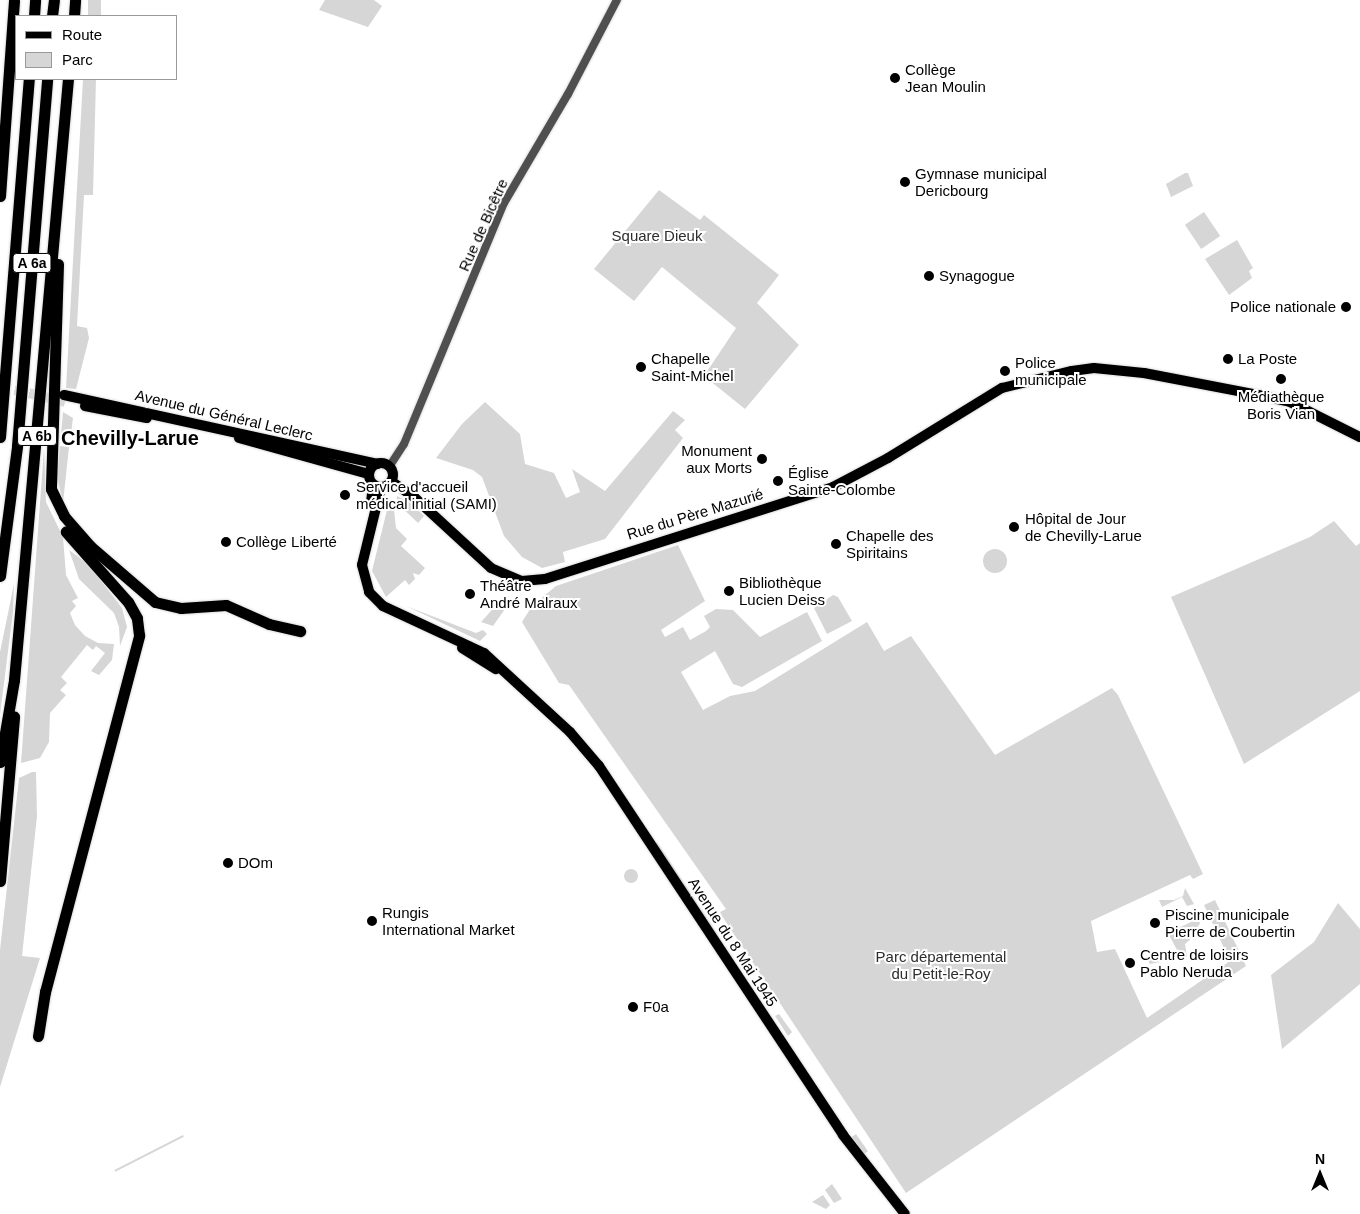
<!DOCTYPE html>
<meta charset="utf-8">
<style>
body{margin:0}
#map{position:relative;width:1360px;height:1214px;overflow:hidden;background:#fff;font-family:Arial,sans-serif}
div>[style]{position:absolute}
.green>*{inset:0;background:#d6d6d6;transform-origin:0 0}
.round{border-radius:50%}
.major-tunnel>*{height:10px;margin-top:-5px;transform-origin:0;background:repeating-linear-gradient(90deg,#d9d9d9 0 10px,transparent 0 15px)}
.roads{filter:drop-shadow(0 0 1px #dbdbdb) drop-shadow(0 0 1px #dbdbdb)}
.minor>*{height:8px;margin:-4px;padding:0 4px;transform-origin:4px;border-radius:4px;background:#4f4f4f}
.major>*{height:10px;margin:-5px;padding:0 5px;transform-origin:5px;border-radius:5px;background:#000}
.major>.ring{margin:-5px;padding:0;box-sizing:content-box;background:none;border:10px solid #000;border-radius:50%}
.highway>*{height:11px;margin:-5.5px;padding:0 5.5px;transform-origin:5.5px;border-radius:5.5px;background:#000}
.dots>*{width:14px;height:14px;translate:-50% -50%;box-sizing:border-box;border:2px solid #fff;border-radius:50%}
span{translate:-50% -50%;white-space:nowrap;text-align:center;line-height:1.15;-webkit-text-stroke:4px #fff;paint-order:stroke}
.shield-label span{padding:1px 4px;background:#fff;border:1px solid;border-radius:4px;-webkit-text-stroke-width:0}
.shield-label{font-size:14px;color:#000;font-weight:700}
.poi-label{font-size:15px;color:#000}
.left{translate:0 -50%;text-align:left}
.right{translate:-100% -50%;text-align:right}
.street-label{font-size:15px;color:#000}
.park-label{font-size:15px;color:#2d2d2d}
.district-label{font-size:20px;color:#000;font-weight:700}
.legend{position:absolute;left:15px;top:15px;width:162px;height:65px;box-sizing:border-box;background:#fff;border:1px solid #999;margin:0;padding:6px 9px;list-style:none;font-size:15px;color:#000}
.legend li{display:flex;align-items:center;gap:10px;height:25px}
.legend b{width:25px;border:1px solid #999}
.north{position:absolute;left:1295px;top:1149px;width:50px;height:50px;-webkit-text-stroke:4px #fff;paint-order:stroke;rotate:0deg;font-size:14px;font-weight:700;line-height:20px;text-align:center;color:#000}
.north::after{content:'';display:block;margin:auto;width:18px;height:22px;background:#000;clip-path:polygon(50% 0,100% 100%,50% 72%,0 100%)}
</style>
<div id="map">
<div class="green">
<i style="left:88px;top:0;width:13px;height:16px"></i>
<i style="clip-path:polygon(325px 0,374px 0,382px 6px,368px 27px,319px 10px)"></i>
<i style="clip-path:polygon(83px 79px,96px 79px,93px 195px,84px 195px,77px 326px,87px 328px,89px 338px,76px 389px,66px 388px)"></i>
<i style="clip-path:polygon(1185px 173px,1188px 173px,1193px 186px,1171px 197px,1166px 184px)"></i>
<i style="clip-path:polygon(659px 190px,700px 220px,704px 215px,779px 275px,757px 303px,799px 345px,745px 409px,704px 376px,736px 328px,662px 267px,634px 301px,594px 269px)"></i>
<i style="left:1204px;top:212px;width:29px;height:23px;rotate:56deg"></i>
<i style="clip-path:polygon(1237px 240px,1253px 268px,1249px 271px,1252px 278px,1229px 295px,1205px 259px)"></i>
<i style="clip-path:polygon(485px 402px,520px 434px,525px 464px,554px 473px,566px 498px,580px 492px,572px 469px,605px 491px,673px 411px,685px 420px,675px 430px,683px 438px,605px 539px,563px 552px,565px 562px,542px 568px,522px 557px,504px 536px,482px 477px,473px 470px,436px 458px,462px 424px)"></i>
<i style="clip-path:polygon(63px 412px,73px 418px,71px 433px,61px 435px)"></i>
<i style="clip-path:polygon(60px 446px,69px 447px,63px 503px,57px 476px)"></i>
<i style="clip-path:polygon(44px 448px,46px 502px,63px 537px,66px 575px,78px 598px,72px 601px,76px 606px,70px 613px,75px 625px,85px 636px,98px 643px,114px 644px,112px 660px,99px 675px,91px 671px,105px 653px,96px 646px,93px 650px,87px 645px,61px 677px,67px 683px,60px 690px,66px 695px,50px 713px,49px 742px,40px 758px,21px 763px)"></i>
<i style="clip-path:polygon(397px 496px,409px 502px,424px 516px,418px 523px,397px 503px)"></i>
<i style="clip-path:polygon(388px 506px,394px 509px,396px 528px,407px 539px,401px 546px,425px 568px,419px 575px,413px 573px,415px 579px,409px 585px,405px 580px,386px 597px,372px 571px)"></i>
<i style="clip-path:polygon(1334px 521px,1356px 546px,1360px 543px,1360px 691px,1244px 764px,1171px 597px,1310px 537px)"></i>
<i style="clip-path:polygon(678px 545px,705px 601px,661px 630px,665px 637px,683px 627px,690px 640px,706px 631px,710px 627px,704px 616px,716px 609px,733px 610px,760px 637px,807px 612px,822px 641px,742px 687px,733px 684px,715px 651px,681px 672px,703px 710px,730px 696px,755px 691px,867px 622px,884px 651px,911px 636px,995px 755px,1112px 688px,1118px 695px,1203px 874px,1193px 879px,1190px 875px,1091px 921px,1097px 952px,1115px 949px,1147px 1018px,1230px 961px,1204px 905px,1215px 900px,1246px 966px,906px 1193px,722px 916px,720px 912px,726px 909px,569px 685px,559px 683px,522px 622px,532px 606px,556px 586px)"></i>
<i class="round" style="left:983px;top:549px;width:24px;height:24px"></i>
<i style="clip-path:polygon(69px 550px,88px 564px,122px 608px,127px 627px,120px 646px,119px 627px,114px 613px,79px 579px)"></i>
<i style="clip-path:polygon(14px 584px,13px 612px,0 715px,0 652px)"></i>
<i style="clip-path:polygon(833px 595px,838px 597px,852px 621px,827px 634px,814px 608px)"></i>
<i style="clip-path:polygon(499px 602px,505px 609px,493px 626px,481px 622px)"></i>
<i style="clip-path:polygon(406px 606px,476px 633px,483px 630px,487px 634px,480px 641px)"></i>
<i style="clip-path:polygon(32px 772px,36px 772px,37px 816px,22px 956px,40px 958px,0 1087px,0 950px,19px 778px)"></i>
<i style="clip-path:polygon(657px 842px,726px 947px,655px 843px)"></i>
<i class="round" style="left:624px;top:869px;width:14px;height:14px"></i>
<i style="clip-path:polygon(1185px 888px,1194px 904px,1187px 906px,1182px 897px,1162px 907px,1159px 900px,1174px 900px,1183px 896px)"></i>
<i style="clip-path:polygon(1338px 903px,1360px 929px,1360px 984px,1282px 1049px,1271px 975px,1314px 942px)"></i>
<i style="clip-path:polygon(1196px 909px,1200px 923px,1193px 937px,1185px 944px,1187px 957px,1150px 964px,1148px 961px,1177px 950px,1168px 933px,1193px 921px,1189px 911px)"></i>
<i style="clip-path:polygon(779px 1014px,792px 1032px,788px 1036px,775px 1016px)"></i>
<i style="left:856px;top:1134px;width:21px;height:8px;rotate:55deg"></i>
<i style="left:183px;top:1135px;width:2px;height:77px;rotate:63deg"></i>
<i style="clip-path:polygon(832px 1184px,842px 1199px,834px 1203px,825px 1190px)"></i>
<i style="clip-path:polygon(823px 1195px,830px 1205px,826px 1209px,812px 1202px)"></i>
</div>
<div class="major-tunnel">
<i style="left:0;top:386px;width:67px;rotate:13.8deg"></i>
</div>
<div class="roads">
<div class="minor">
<i style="left:389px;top:467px;width:27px;rotate:-57deg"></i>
<i style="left:404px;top:444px;width:261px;rotate:-67.5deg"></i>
<i style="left:504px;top:203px;width:126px;rotate:-59.6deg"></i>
<i style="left:568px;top:94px;width:106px;rotate:-62.5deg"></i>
</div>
<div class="major">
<i style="left:64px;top:395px;width:321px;rotate:12.4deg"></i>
<i style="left:85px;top:406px;width:63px;rotate:11deg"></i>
<i style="left:239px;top:438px;width:135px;rotate:15.5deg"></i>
<i class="ring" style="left:369px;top:463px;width:14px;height:14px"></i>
<i style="left:391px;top:481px;width:29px;rotate:35deg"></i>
<i style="left:415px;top:498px;width:103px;rotate:42.6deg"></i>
<i style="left:491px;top:568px;width:34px;rotate:23deg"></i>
<i style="left:522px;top:581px;width:23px;rotate:-5deg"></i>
<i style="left:545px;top:579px;width:302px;rotate:-17.7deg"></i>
<i style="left:833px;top:487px;width:62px;rotate:-27.8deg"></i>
<i style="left:888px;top:458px;width:134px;rotate:-31.6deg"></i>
<i style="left:1002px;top:388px;width:72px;rotate:-13.7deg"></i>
<i style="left:1072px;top:371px;width:22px;rotate:-8deg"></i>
<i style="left:1094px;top:368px;width:50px;rotate:5.7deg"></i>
<i style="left:1144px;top:373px;width:116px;rotate:10.9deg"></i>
<i style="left:1258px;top:395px;width:33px;rotate:12deg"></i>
<i style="left:1290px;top:402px;width:78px;rotate:26.6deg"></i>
<i style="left:381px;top:487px;width:80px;rotate:103.7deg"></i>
<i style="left:362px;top:565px;width:28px;rotate:75deg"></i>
<i style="left:369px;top:592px;width:20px;rotate:45deg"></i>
<i style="left:383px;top:606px;width:111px;rotate:25deg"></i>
<i style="left:484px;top:653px;width:117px;rotate:42.6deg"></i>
<i style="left:570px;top:732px;width:45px;rotate:49.5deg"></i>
<i style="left:599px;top:766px;width:442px;rotate:56.5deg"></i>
<i style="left:843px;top:1135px;width:100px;rotate:51.9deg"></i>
<i style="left:371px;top:503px;width:18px;rotate:-84deg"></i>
<i style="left:462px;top:648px;width:40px;rotate:32deg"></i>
</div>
<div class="highway">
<i style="left:34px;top:16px;width:16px;rotate:-86deg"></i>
<i style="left:52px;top:16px;width:16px;rotate:-83deg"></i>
<i style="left:74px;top:16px;width:16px;rotate:-86deg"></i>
<i style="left:0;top:196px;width:196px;rotate:-85.9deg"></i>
<i style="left:58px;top:264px;width:225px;rotate:91.8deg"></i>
<i style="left:51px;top:489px;width:30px;rotate:64deg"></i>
<i style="left:64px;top:516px;width:40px;rotate:49deg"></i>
<i style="left:90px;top:546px;width:86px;rotate:40.7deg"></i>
<i style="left:155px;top:602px;width:27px;rotate:13deg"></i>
<i style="left:181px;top:608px;width:45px;rotate:-3.8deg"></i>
<i style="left:226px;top:605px;width:47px;rotate:23.8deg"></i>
<i style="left:269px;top:624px;width:32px;rotate:13deg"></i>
<i style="left:0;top:437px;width:359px;rotate:-85.4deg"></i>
<i style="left:0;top:576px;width:131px;rotate:-82.5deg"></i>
<i style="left:17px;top:446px;width:368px;rotate:-85.3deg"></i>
<i style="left:0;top:762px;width:83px;rotate:-80.3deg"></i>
<i style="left:14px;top:680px;width:603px;rotate:-84.87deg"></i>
<i style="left:0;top:881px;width:165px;rotate:-85.1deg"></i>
<i style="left:38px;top:1036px;width:45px;rotate:-81deg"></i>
<i style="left:45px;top:992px;width:369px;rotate:-75.2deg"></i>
<i style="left:139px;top:635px;width:17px;rotate:-97deg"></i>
<i style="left:137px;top:618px;width:18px;rotate:-119deg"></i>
<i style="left:128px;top:602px;width:94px;rotate:-131.5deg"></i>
</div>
</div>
<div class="dots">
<i style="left:895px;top:78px;background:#000"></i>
<i style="left:905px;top:182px;background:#000"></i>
<i style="left:929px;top:276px;background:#000"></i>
<i style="left:1346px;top:307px;background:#000"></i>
<i style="left:1228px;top:359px;background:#000"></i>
<i style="left:641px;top:367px;background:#000"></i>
<i style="left:1005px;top:371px;background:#000"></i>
<i style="left:1281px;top:379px;background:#000"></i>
<i style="left:762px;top:459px;background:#000"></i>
<i style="left:778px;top:481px;background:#000"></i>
<i style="left:345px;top:495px;background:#000"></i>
<i style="left:1014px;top:527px;background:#000"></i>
<i style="left:226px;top:542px;background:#000"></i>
<i style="left:836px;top:544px;background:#000"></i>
<i style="left:729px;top:591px;background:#000"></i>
<i style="left:470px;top:594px;background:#000"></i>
<i style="left:228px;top:863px;background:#000"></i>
<i style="left:372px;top:921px;background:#000"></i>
<i style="left:1155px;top:923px;background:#000"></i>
<i style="left:1130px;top:963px;background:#000"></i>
<i style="left:633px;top:1007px;background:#000"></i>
</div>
<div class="shield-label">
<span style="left:32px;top:263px">A 6a</span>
<span style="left:37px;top:436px">A 6b</span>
</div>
<div class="poi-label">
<span class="left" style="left:905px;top:78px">Collège<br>Jean Moulin</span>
<span class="left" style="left:915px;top:182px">Gymnase municipal<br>Dericbourg</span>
<span class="left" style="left:939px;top:276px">Synagogue</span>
<span class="right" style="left:1336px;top:307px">Police nationale</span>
<span class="left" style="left:651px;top:367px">Chapelle<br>Saint-Michel</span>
<span class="left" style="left:1238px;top:359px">La Poste</span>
<span class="left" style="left:1015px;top:371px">Police<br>municipale</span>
<span style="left:1281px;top:405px">Médiathèque<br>Boris Vian</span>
<span class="right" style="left:752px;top:459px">Monument<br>aux Morts</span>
<span class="left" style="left:788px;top:481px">Église<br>Sainte-Colombe</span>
<span class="left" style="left:356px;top:495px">Service d'accueil<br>médical initial (SAMI)</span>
<span class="left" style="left:1025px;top:527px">Hôpital de Jour<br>de Chevilly-Larue</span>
<span class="left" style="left:846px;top:544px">Chapelle des<br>Spiritains</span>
<span class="left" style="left:236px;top:542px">Collège Liberté</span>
<span class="left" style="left:739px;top:591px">Bibliothèque<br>Lucien Deiss</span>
<span class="left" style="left:480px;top:594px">Théâtre<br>André Malraux</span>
<span class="left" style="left:238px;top:863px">DOm</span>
<span class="left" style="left:382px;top:921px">Rungis<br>International Market</span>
<span class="left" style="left:1165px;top:923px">Piscine municipale<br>Pierre de Coubertin</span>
<span class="left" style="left:1140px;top:963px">Centre de loisirs<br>Pablo Neruda</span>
<span class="left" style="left:643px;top:1007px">F0a</span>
</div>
<div class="street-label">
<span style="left:483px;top:225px;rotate:-66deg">Rue de Bicêtre</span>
<span style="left:224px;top:415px;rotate:13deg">Avenue du Général Leclerc</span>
<span style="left:695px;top:514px;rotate:-17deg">Rue du Père Mazurié</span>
<span style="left:733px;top:942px;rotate:57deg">Avenue du 8 Mai 1945</span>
</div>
<div class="park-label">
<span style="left:657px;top:236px">Square Dieuk</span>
<span style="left:941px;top:965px">Parc départemental<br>du Petit-le-Roy</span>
</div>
<div class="district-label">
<span style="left:130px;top:438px">Chevilly-Larue</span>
</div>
<ul class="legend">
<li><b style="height:6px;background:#000"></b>Route</li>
<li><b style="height:14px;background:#d6d6d6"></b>Parc</li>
</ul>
<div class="north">N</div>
</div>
